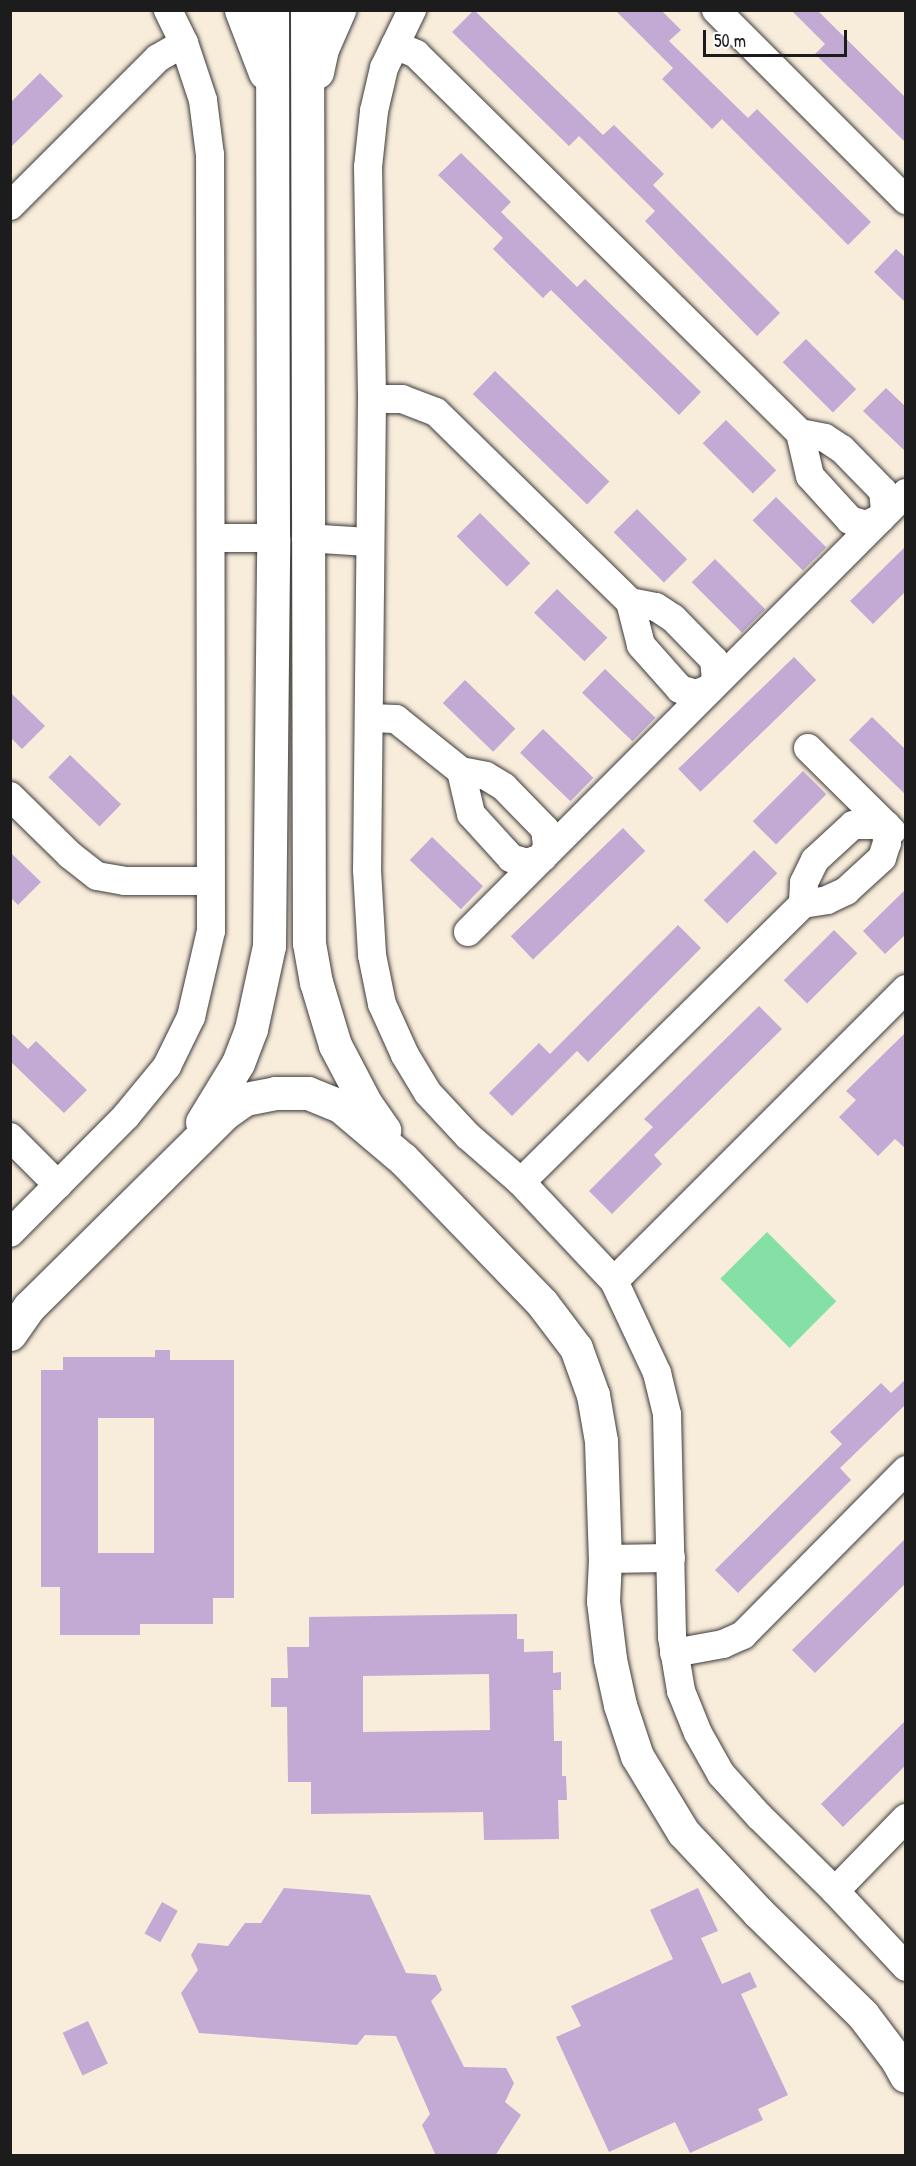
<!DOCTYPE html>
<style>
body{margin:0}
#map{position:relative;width:916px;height:2166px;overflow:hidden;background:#f8ecdb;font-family:"Patrick Hand",sans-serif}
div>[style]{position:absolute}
.green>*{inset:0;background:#85e0a6;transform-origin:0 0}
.building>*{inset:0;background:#c2aad4;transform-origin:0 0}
.roads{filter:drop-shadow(0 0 2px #3d3b39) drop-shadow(0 0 2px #3d3b39)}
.minor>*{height:28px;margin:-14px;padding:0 14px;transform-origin:14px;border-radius:14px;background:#fff}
.major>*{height:33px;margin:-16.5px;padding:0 16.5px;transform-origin:16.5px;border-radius:16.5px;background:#fff}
span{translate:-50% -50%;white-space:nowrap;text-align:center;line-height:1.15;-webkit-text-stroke:4.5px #fff;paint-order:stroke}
.frame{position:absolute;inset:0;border:12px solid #1c1c1c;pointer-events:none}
.scale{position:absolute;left:703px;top:30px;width:144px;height:27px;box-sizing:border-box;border:3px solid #1c1c1c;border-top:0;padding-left:8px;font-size:18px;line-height:21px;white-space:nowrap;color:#1c1c1c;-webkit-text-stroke:4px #fff;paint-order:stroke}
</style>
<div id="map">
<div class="green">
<i style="left:767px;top:1232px;width:98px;height:66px;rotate:45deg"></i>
</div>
<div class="building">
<i style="clip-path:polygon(474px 10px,603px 135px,614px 125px,664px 174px,653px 185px,780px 313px,757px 336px,645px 221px,655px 211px,579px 136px,569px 146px,452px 32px)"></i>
<i style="clip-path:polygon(615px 10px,661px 10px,681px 30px,669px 41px,748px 118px,757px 109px,871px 222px,848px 245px,722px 119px,712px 129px,662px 79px,673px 68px)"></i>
<i style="clip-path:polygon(791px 10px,817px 10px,906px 98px,906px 143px,815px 54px,825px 44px)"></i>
<i style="clip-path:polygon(40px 73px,63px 96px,10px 148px,10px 103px)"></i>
<i style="clip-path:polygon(461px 153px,511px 202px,501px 212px,577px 287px,585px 279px,701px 392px,679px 415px,551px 290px,543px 298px,493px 249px,503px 238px,438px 175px)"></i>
<i style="clip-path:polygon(896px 249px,906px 258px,906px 303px,874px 272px)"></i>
<i style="left:806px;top:339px;width:71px;height:33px;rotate:45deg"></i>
<i style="left:495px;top:371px;width:159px;height:32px;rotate:44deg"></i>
<i style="clip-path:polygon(886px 388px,906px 407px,906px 452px,863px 411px)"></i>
<i style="left:726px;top:420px;width:71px;height:33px;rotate:45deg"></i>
<i style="left:776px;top:497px;width:71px;height:33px;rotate:45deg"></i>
<i style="left:637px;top:509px;width:71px;height:33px;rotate:45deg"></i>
<i style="left:480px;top:513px;width:71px;height:33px;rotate:45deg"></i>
<i style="clip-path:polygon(906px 546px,906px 591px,873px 624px,850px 601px)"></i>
<i style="left:715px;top:559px;width:71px;height:33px;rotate:45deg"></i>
<i style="left:557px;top:589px;width:70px;height:33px;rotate:44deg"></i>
<i style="left:794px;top:657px;width:32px;height:161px;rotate:46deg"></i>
<i style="left:605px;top:669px;width:70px;height:33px;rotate:44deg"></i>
<i style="left:465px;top:680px;width:70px;height:32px;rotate:44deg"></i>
<i style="clip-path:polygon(10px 692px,45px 726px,22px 749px,10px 737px)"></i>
<i style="clip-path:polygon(872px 717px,906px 750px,906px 795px,849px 740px)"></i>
<i style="left:543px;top:729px;width:70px;height:33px;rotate:44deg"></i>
<i style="left:70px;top:755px;width:71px;height:31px;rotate:44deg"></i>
<i style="left:803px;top:771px;width:33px;height:71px;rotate:45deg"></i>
<i style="left:623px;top:828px;width:32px;height:156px;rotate:46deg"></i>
<i style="left:432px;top:837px;width:71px;height:32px;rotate:44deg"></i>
<i style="left:754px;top:850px;width:33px;height:71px;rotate:45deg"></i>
<i style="clip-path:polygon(10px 852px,41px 882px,18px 905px,10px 897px)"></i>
<i style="clip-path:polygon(906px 889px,906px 934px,885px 954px,863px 931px)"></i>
<i style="clip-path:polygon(678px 925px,701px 948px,588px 1062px,577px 1051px,512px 1116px,489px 1093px,539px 1043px,550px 1054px)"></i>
<i style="left:834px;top:930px;width:33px;height:71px;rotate:45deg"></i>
<i style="clip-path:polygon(759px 1006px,782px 1029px,654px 1155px,662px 1164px,612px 1214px,589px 1191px,653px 1127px,644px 1119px)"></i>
<i style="clip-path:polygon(10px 1032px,28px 1049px,36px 1041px,87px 1090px,64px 1113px,10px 1061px)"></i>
<i style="clip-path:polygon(906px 1032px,906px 1149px,895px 1139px,878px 1156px,839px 1117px,856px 1100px,846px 1091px)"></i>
<i style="clip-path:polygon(evenodd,155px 1350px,170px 1350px,170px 1360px,234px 1360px,234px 1598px,213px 1598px,213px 1624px,140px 1624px,140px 1635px,60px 1635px,60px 1587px,41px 1587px,41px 1370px,63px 1370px,63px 1357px,155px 1357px,155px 1350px,98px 1418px,154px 1418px,154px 1553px,98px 1553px,98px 1418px)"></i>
<i style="clip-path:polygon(906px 1379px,906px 1404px,840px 1468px,851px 1480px,738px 1593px,715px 1570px,842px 1444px,830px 1432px,881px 1383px,891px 1393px)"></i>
<i style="clip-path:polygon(906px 1538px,906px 1583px,815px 1673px,792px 1650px)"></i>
<i style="clip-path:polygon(evenodd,517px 1614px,517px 1639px,524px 1639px,524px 1652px,553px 1651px,553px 1673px,561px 1672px,561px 1690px,553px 1690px,554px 1741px,562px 1741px,562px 1776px,566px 1776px,567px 1800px,558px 1800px,559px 1839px,484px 1840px,483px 1812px,311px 1814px,311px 1782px,288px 1782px,287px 1707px,271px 1707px,271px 1678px,288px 1678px,287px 1647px,309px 1647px,309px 1617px,517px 1614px,489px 1674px,490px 1730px,363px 1732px,363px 1676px,489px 1674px)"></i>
<i style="clip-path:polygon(906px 1720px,906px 1765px,843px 1827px,821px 1804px)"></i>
<i style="clip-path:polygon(284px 1888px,370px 1895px,406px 1973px,436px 1975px,442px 1990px,431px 2001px,464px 2067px,506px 2068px,514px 2083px,505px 2102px,521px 2115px,495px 2156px,436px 2156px,422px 2125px,430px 2114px,396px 2036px,365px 2035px,357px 2045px,199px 2033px,181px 1993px,198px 1970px,191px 1955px,198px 1943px,228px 1946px,245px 1923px,261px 1923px)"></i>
<i style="clip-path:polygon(698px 1888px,718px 1931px,701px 1938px,722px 1984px,750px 1972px,757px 1987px,741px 1994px,788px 2095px,758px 2109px,763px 2120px,690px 2153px,675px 2122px,609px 2152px,556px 2037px,581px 2026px,571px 2006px,673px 1959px,650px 1910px)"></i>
<i style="left:162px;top:1902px;width:18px;height:36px;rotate:29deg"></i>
<i style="left:88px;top:2021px;width:47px;height:28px;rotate:65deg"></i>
</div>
<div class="roads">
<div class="minor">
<i style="left:412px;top:10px;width:64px;rotate:115.8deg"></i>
<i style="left:384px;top:68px;width:44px;rotate:103.1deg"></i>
<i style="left:374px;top:111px;width:56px;rotate:96.1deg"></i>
<i style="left:368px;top:167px;width:232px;rotate:89deg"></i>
<i style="left:372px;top:399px;width:471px;rotate:90.6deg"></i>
<i style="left:367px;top:870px;width:85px;rotate:86.6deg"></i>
<i style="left:372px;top:955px;width:50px;rotate:78.5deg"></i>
<i style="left:382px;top:1004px;width:56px;rotate:65.7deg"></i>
<i style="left:405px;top:1055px;width:44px;rotate:58.8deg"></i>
<i style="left:428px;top:1093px;width:59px;rotate:47.1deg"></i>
<i style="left:468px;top:1136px;width:70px;rotate:41deg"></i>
<i style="left:521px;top:1182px;width:136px;rotate:46.8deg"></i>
<i style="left:614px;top:1281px;width:102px;rotate:64.9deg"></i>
<i style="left:657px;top:1373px;width:42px;rotate:76.3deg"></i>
<i style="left:667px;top:1414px;width:223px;rotate:88.7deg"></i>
<i style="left:672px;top:1637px;width:55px;rotate:80.5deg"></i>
<i style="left:681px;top:1691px;width:45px;rotate:68deg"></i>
<i style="left:698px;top:1733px;width:47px;rotate:60.7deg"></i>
<i style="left:721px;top:1774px;width:57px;rotate:47.9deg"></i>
<i style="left:759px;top:1816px;width:107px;rotate:44.6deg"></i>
<i style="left:835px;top:1891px;width:104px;rotate:46.9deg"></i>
<i style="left:716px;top:10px;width:269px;rotate:45deg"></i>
<i style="left:395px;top:45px;width:23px;rotate:23deg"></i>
<i style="left:416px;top:54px;width:540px;rotate:44.62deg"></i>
<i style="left:800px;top:433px;width:25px;rotate:11deg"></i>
<i style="left:825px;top:438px;width:20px;rotate:33deg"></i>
<i style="left:842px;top:449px;width:59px;rotate:45.7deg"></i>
<i style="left:883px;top:491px;width:18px;rotate:84deg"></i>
<i style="left:885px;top:509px;width:10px;rotate:114deg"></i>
<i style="left:881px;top:518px;width:17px;rotate:155deg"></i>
<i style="left:866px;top:525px;width:17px;rotate:-163deg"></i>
<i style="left:850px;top:520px;width:59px;rotate:-132.3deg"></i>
<i style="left:810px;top:476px;width:44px;rotate:-103.1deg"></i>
<i style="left:10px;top:206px;width:209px;rotate:-45deg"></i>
<i style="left:158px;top:58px;width:30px;rotate:-30deg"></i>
<i style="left:372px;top:399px;width:30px"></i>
<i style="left:402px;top:399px;width:36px;rotate:21deg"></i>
<i style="left:436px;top:412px;width:272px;rotate:44.4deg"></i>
<i style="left:630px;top:602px;width:26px;rotate:11deg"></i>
<i style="left:656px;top:607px;width:20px;rotate:33deg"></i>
<i style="left:673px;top:618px;width:59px;rotate:45.7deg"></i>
<i style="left:714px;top:660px;width:18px;rotate:84deg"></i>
<i style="left:716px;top:678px;width:11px;rotate:117deg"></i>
<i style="left:711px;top:688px;width:16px;rotate:158deg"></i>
<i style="left:696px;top:694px;width:17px;rotate:-163deg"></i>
<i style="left:680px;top:689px;width:59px;rotate:-131.6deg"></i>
<i style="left:641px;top:645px;width:44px;rotate:-104.3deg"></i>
<i style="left:211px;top:538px;width:62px"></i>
<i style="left:306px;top:538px;width:62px;rotate:3.7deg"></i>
<i style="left:370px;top:718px;width:26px;rotate:2deg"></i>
<i style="left:396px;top:719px;width:83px;rotate:38.7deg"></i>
<i style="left:461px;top:771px;width:25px;rotate:11deg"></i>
<i style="left:486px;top:776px;width:21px;rotate:31deg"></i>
<i style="left:504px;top:787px;width:59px;rotate:45.7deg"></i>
<i style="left:545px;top:829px;width:17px;rotate:83deg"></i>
<i style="left:547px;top:846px;width:12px;rotate:110deg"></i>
<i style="left:543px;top:857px;width:17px;rotate:159deg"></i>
<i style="left:527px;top:863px;width:17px;rotate:-163deg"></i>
<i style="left:511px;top:858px;width:59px;rotate:-132.3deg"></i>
<i style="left:471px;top:814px;width:44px;rotate:-103.1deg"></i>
<i style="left:808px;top:748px;width:118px;rotate:44.7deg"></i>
<i style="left:10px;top:796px;width:84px;rotate:44.5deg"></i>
<i style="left:70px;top:855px;width:34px;rotate:38deg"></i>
<i style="left:97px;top:876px;width:28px;rotate:10deg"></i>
<i style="left:125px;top:881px;width:85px"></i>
<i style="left:468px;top:932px;width:620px;rotate:-45.07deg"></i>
<i style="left:10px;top:1137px;width:68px;rotate:45deg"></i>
<i style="left:521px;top:1182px;width:396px;rotate:-44.6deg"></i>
<i style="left:803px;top:904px;width:24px;rotate:-9deg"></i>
<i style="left:827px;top:900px;width:21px;rotate:-25deg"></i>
<i style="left:846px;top:891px;width:49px;rotate:-42.5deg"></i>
<i style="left:882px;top:858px;width:16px;rotate:-72deg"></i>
<i style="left:887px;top:843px;width:18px;rotate:-93deg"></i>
<i style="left:886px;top:825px;width:33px;rotate:180deg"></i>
<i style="left:853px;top:825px;width:52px;rotate:137.4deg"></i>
<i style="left:815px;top:860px;width:25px;rotate:116deg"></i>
<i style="left:804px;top:883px;width:21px;rotate:93deg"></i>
<i style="left:10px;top:1233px;width:165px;rotate:-45.2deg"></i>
<i style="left:126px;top:1116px;width:65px;rotate:-50.6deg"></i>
<i style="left:167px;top:1066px;width:55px;rotate:-63.9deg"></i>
<i style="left:191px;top:1017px;width:88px;rotate:-76.9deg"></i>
<i style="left:211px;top:931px;width:776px;rotate:-90.07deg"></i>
<i style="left:210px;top:155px;width:55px;rotate:-97.3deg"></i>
<i style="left:203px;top:100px;width:60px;rotate:-108.4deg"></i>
<i style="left:184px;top:43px;width:37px;rotate:-116deg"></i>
<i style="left:614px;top:1281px;width:413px;rotate:-45deg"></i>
<i style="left:605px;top:1559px;width:66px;rotate:-0.9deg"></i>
<i style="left:674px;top:1653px;width:50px;rotate:-10.4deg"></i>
<i style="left:723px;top:1644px;width:22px;rotate:-24deg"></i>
<i style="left:743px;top:1635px;width:232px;rotate:-45.3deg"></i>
<i style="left:835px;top:1891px;width:102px;rotate:-45.8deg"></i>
</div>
<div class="major">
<i style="left:241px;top:10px;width:67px;rotate:69.1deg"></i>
<i style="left:307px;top:10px;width:933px;rotate:89.88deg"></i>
<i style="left:309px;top:943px;width:40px;rotate:80deg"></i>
<i style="left:316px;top:982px;width:66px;rotate:73.2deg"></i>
<i style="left:335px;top:1045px;width:67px;rotate:62.3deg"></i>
<i style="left:366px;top:1104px;width:32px;rotate:55deg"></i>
<i style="left:317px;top:72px;width:24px;rotate:-78deg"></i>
<i style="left:322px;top:49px;width:43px;rotate:-66.4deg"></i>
<i style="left:202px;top:1122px;width:69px;rotate:-58.6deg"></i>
<i style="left:238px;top:1063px;width:36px;rotate:-69deg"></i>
<i style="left:251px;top:1029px;width:85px;rotate:-77.8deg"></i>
<i style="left:269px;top:946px;width:408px;rotate:-89.4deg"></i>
<i style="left:273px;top:538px;width:528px;rotate:-90.11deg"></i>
<i style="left:10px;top:1334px;width:33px;rotate:-55deg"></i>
<i style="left:29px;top:1307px;width:276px;rotate:-44.7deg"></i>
<i style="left:225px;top:1113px;width:24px;rotate:-35deg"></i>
<i style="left:245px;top:1099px;width:31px;rotate:-11deg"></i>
<i style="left:275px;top:1093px;width:33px"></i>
<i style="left:308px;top:1093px;width:35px;rotate:22deg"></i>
<i style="left:340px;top:1106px;width:82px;rotate:40.1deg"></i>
<i style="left:403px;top:1159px;width:200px;rotate:46deg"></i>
<i style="left:542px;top:1303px;width:56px;rotate:52.9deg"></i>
<i style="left:576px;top:1348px;width:50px;rotate:70.1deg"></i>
<i style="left:593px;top:1395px;width:47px;rotate:80.1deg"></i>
<i style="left:601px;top:1441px;width:118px;rotate:88.1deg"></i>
<i style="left:605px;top:1559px;width:42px;rotate:92.7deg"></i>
<i style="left:603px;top:1601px;width:58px;rotate:83.1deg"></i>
<i style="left:610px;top:1659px;width:47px;rotate:77.7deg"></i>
<i style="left:620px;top:1705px;width:54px;rotate:71.6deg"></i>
<i style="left:637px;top:1756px;width:89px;rotate:58.8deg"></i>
<i style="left:683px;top:1832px;width:110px;rotate:46.8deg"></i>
<i style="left:758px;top:1912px;width:147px;rotate:44.4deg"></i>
<i style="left:863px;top:2015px;width:56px;rotate:52.9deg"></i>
<i style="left:897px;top:2060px;width:18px;rotate:61deg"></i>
</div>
</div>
<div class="frame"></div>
<div class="scale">50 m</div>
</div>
